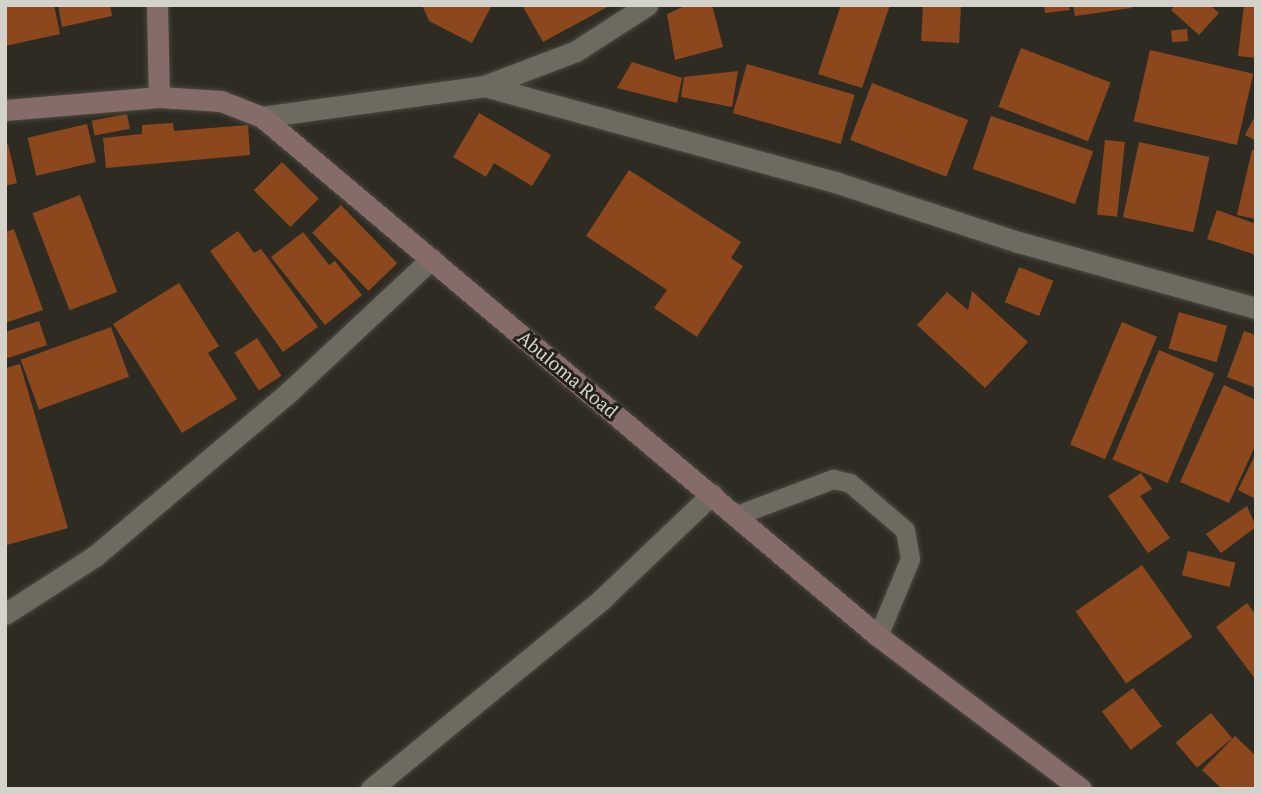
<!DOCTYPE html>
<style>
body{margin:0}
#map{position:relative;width:1261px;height:794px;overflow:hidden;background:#2e2c22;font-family:"PT Serif",serif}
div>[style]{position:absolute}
.building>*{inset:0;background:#8c481c;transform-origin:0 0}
.roads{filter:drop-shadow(0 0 2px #4b4941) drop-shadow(0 0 2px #4b4941)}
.lane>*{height:19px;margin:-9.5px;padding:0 9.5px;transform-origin:9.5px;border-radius:9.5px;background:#6d6b60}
.street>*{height:21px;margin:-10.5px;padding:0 10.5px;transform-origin:10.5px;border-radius:10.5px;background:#6d6b60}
.secondary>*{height:21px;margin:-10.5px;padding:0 10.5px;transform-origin:10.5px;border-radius:10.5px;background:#866c68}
span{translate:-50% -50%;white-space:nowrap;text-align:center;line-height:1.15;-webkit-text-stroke:6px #242219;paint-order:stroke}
.street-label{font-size:19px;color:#d3d2cb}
.frame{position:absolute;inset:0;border:7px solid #d3d2cb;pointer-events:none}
</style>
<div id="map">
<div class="building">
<i style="clip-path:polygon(5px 5px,54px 5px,60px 34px,5px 46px)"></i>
<i style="clip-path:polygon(58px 5px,110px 5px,112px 16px,62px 27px)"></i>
<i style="clip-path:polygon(422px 5px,492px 5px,472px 43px,429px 21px)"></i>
<i style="clip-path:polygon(522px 5px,611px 5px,543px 42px)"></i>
<i style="clip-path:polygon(687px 5px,712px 5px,723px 47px,675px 60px,667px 14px)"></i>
<i style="clip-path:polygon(841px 5px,890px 5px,862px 88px,818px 74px)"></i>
<i style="left:923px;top:5px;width:38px;height:36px;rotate:3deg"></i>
<i style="clip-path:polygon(1044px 5px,1069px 5px,1070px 10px,1045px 13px)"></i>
<i style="clip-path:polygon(1073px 5px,1132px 5px,1132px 8px,1075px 16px)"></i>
<i style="clip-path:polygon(1175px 5px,1210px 5px,1219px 13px,1199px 35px,1171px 10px)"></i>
<i style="clip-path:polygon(1244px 5px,1256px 5px,1256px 58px,1238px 56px)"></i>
<i style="left:1187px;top:29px;width:12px;height:16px;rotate:85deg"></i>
<i style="left:1021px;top:48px;width:96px;height:63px;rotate:21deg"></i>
<i style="left:1150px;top:50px;width:106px;height:73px;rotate:13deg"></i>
<i style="clip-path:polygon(632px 62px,682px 78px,677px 103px,617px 88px)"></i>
<i style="left:747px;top:64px;width:112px;height:51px;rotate:16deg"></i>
<i style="clip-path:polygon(738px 71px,732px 107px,681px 97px,684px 77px)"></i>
<i style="left:872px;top:83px;width:103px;height:61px;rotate:21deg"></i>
<i style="clip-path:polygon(479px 113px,551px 155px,532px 186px,494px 163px,486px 177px,453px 157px)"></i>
<i style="left:127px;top:114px;width:15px;height:36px;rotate:79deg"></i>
<i style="clip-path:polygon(1256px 114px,1256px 141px,1245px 135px)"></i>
<i style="left:991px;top:116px;width:108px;height:56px;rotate:19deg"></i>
<i style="clip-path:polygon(173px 123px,174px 131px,248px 125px,250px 155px,106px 168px,103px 138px,142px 134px,142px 125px)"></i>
<i style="left:87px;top:124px;width:39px;height:61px;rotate:77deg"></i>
<i style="left:1105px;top:140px;width:20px;height:75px;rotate:6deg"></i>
<i style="left:1139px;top:142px;width:72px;height:77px;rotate:12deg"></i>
<i style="clip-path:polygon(8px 144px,17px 183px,5px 186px,5px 145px)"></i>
<i style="clip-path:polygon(1252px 150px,1256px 150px,1256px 219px,1237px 215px)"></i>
<i style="left:282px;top:162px;width:52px;height:40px;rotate:45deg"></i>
<i style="clip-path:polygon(629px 170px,741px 242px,731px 258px,743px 266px,697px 337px,654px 308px,667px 290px,586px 236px)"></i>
<i style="left:80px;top:195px;width:104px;height:51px;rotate:69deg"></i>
<i style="left:341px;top:205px;width:81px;height:40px;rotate:46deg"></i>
<i style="clip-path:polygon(1217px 210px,1256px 224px,1256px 255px,1207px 239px)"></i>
<i style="clip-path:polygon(14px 229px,43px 310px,5px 323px,5px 232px)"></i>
<i style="clip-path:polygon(238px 231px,254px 253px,261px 249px,318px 327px,283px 352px,210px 251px)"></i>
<i style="clip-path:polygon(303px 232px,329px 265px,335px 261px,362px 295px,325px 325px,271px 257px)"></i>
<i style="left:1019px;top:267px;width:37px;height:38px;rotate:22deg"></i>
<i style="clip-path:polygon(179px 283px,219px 346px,208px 353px,237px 399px,182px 433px,113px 324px)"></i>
<i style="clip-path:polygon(972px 291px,1028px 342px,985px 388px,917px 325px,947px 292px,968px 310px)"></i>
<i style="left:1179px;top:312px;width:50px;height:38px;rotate:16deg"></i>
<i style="clip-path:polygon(39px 321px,47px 345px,5px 359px,5px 332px)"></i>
<i style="left:1122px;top:322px;width:38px;height:133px;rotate:23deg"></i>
<i style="left:111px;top:327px;width:53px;height:96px;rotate:70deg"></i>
<i style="clip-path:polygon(1244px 331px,1256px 335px,1256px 388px,1227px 377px)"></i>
<i style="left:257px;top:338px;width:45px;height:27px;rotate:57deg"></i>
<i style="left:1159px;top:350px;width:60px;height:119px;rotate:23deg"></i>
<i style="clip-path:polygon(20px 364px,68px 528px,7px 545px,5px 368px)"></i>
<i style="clip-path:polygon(1224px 385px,1256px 400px,1256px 444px,1229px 503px,1180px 482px)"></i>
<i style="clip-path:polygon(1256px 453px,1256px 499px,1238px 490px)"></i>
<i style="clip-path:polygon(1141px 473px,1152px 489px,1140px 496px,1170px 538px,1148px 553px,1108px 496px)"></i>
<i style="clip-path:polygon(1247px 506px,1256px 527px,1221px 553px,1206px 534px)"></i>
<i style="left:1188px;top:551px;width:49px;height:25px;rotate:14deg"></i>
<i style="left:1142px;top:565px;width:88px;height:81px;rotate:55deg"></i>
<i style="clip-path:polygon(1247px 603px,1256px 615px,1256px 680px,1216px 627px)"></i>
<i style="left:1133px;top:688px;width:48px;height:39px;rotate:53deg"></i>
<i style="left:1211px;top:713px;width:33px;height:46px;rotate:50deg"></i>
<i style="clip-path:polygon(1235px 736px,1256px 756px,1256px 789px,1222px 789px,1202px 770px)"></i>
</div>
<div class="roads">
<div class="lane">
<i style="left:737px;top:515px;width:103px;rotate:-20.6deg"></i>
<i style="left:833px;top:479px;width:17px;rotate:13deg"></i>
<i style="left:850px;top:483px;width:72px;rotate:40.5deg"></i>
<i style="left:905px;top:530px;width:29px;rotate:80deg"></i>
<i style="left:910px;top:559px;width:83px;rotate:112.6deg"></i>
</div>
<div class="street">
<i style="left:484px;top:86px;width:98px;rotate:-20.8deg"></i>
<i style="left:576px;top:51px;width:85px;rotate:-32.9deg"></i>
<i style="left:262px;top:117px;width:224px;rotate:-7.9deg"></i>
<i style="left:484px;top:86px;width:364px;rotate:15.3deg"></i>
<i style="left:835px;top:182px;width:193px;rotate:18.2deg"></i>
<i style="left:1018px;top:242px;width:247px;rotate:15.5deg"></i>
<i style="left:5px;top:614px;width:107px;rotate:-32.8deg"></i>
<i style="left:95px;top:556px;width:254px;rotate:-40.2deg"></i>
<i style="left:289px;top:392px;width:195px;rotate:-43.1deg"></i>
<i style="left:371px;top:789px;width:299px;rotate:-39.4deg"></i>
<i style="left:602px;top:599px;width:152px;rotate:-43.7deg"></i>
</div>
<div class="secondary">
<i style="left:157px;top:5px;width:92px;rotate:88.8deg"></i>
<i style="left:5px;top:110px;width:155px;rotate:-4.8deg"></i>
<i style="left:159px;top:97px;width:62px;rotate:3.7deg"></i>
<i style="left:221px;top:101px;width:44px;rotate:21.3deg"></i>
<i style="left:262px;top:117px;width:805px;rotate:40.12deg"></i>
<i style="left:878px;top:636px;width:254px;rotate:37deg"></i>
</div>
</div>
<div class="street-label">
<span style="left:568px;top:374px;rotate:40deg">Abuloma Road</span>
</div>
<div class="frame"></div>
</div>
